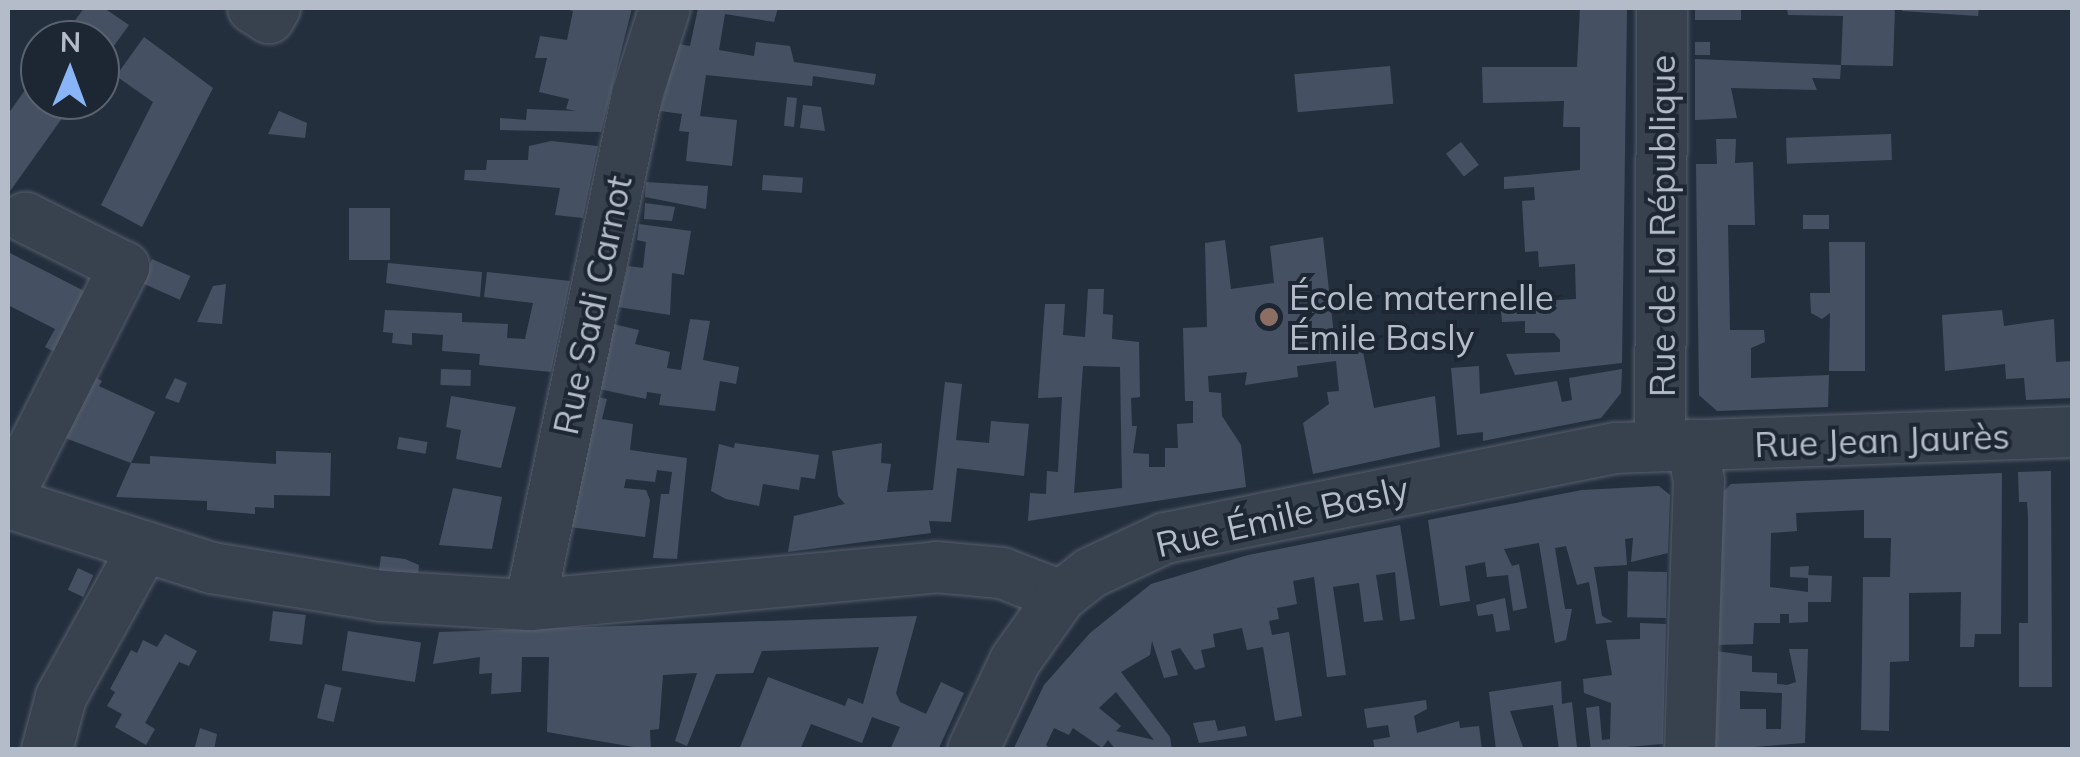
<!DOCTYPE html>
<meta charset="utf-8">
<style>
body{margin:0}
#map{position:relative;width:2080px;height:757px;overflow:hidden;background:#242f3e;font-family:Mulish,sans-serif}
div>[style]{position:absolute}
.building>*{inset:0;background:#455162;transform-origin:0 0}
.roads{filter:drop-shadow(0 0 2px #565f6c) drop-shadow(0 0 2px #565f6c)}
.minor>*{height:50px;margin:-25px;padding:0 25px;transform-origin:25px;border-radius:25px;background:#38414e}
.dots>*{width:28px;height:28px;translate:-50% -50%;box-sizing:border-box;border:5px solid #1d2633;border-radius:50%}
span{translate:-50% -50%;white-space:nowrap;text-align:center;line-height:1.15;-webkit-text-stroke:8px #1d2633;paint-order:stroke}
.street-label{font-size:35px;color:#b4bcc9}
.poi-label{font-size:35px;color:#b4bcc9}
.left{translate:0 -50%;text-align:left}
.frame{position:absolute;inset:0;border:10px solid #b4bcc9;pointer-events:none}
.north{position:absolute;left:20px;top:20px;width:100px;height:100px;box-sizing:border-box;background:#1d2633;border:2px solid #59626f;border-radius:50%;rotate:1deg;font-size:28px;font-weight:700;line-height:40px;text-align:center;color:#b4bcc9}
.north::after{content:'';display:block;margin:auto;width:35px;height:45px;background:#8ab4f8;clip-path:polygon(50% 0,100% 100%,50% 72%,0 100%)}
</style>
<div id="map">
<div class="building">
<i style="clip-path:polygon(84px 8px,104px 8px,129px 25px,100px 65px,100px 40px,61px 40px)"></i>
<i style="clip-path:polygon(562px 8px,632px 8px,601px 132px,500px 130px,500px 118px,526px 120px,527px 109px,576px 111px,566px 109px,569px 99px,539px 92px,547px 58px,535px 58px,540px 36px,567px 40px,573px 11px)"></i>
<i style="clip-path:polygon(698px 8px,778px 8px,774px 22px,725px 14px,719px 50px,754px 56px,756px 42px,790px 46px,794px 62px,876px 74px,874px 85px,813px 76px,812px 86px,706px 75px,700px 116px,737px 120px,732px 166px,686px 161px,689px 132px,679px 131px,682px 114px,660px 111px,678px 44px,690px 46px)"></i>
<i style="clip-path:polygon(1580px 8px,1627px 8px,1622px 363px,1515px 375px,1506px 354px,1560px 352px,1560px 340px,1554px 333px,1525px 333px,1525px 321px,1502px 322px,1501px 311px,1525px 310px,1524px 302px,1576px 299px,1575px 264px,1539px 267px,1538px 251px,1525px 252px,1522px 201px,1535px 200px,1534px 187px,1504px 189px,1504px 177px,1580px 170px,1580px 127px,1563px 127px,1564px 101px,1483px 103px,1482px 67px,1577px 67px)"></i>
<i style="left:1695px;top:8px;width:46px;height:12px"></i>
<i style="clip-path:polygon(1787px 8px,1895px 8px,1893px 66px,1841px 65px,1843px 16px,1788px 15px)"></i>
<i style="clip-path:polygon(1902px 8px,1979px 8px,1978px 16px,1902px 11px)"></i>
<i style="clip-path:polygon(144px 37px,213px 88px,142px 227px,101px 205px,153px 102px,116px 76px)"></i>
<i style="left:1695px;top:42px;width:15px;height:13px"></i>
<i style="clip-path:polygon(1695px 59px,1841px 65px,1840px 79px,1812px 78px,1817px 90px,1731px 88px,1737px 118px,1695px 120px)"></i>
<i style="left:1390px;top:66px;width:38px;height:96px;rotate:85deg"></i>
<i style="clip-path:polygon(40px 69px,40px 100px,75px 100px,8px 194px,8px 114px)"></i>
<i style="left:787px;top:97px;width:10px;height:29px;rotate:6deg"></i>
<i style="clip-path:polygon(803px 105px,821px 107px,825px 131px,800px 128px)"></i>
<i style="clip-path:polygon(279px 111px,307px 123px,305px 138px,268px 134px)"></i>
<i style="left:1891px;top:134px;width:26px;height:105px;rotate:88deg"></i>
<i style="clip-path:polygon(1716px 139px,1736px 139px,1735px 163px,1753px 162px,1755px 225px,1728px 225px,1730px 330px,1764px 330px,1765px 342px,1751px 348px,1751px 378px,1829px 375px,1828px 407px,1717px 411px,1699px 395px,1696px 164px,1717px 164px)"></i>
<i style="clip-path:polygon(551px 141px,598px 146px,583px 218px,555px 215px,560px 188px,464px 180px,465px 170px,486px 170px,487px 160px,528px 160px,529px 146px)"></i>
<i style="left:1461px;top:142px;width:29px;height:19px;rotate:52deg"></i>
<i style="left:763px;top:175px;width:40px;height:15px;rotate:4deg"></i>
<i style="clip-path:polygon(646px 182px,708px 186px,706px 209px,645px 197px)"></i>
<i style="clip-path:polygon(645px 203px,675px 207px,672px 221px,644px 219px)"></i>
<i style="left:349px;top:208px;width:41px;height:52px"></i>
<i style="left:1803px;top:215px;width:26px;height:14px"></i>
<i style="clip-path:polygon(639px 224px,691px 231px,684px 275px,672px 273px,670px 315px,618px 307px,628px 266px,643px 268px,646px 242px,637px 240px)"></i>
<i style="clip-path:polygon(evenodd,1323px 237px,1335px 344px,1342px 343px,1344px 354px,1363px 352px,1374px 408px,1435px 396px,1440px 447px,1313px 474px,1303px 423px,1329px 404px,1327px 392px,1339px 391px,1336px 361px,1297px 366px,1298px 377px,1245px 385px,1247px 372px,1208px 376px,1209px 392px,1221px 393px,1222px 416px,1241px 445px,1246px 487px,1028px 521px,1030px 493px,1046px 494px,1047px 471px,1058px 472px,1062px 397px,1038px 398px,1045px 304px,1065px 304px,1063px 335px,1085px 337px,1088px 289px,1104px 289px,1103px 314px,1113px 315px,1112px 339px,1139px 342px,1140px 397px,1131px 398px,1132px 426px,1137px 426px,1133px 453px,1149px 454px,1149px 467px,1165px 467px,1165px 448px,1178px 448px,1177px 424px,1193px 423px,1193px 401px,1185px 401px,1183px 328px,1207px 327px,1205px 243px,1225px 240px,1231px 289px,1274px 283px,1270px 246px,1323px 237px,1083px 366px,1120px 367px,1122px 488px,1074px 493px,1083px 366px)"></i>
<i style="clip-path:polygon(1829px 242px,1865px 242px,1865px 371px,1829px 371px,1830px 313px,1822px 319px,1811px 313px,1810px 293px,1830px 293px)"></i>
<i style="clip-path:polygon(8px 252px,94px 296px,62px 356px,45px 347px,55px 329px,8px 305px)"></i>
<i style="left:152px;top:259px;width:42px;height:26px;rotate:24deg"></i>
<i style="clip-path:polygon(388px 263px,482px 272px,480px 297px,386px 283px)"></i>
<i style="clip-path:polygon(487px 272px,570px 281px,551px 372px,479px 365px,480px 354px,442px 351px,443px 335px,412px 333px,412px 345px,392px 343px,393px 333px,383px 332px,385px 310px,462px 313px,462px 322px,508px 324px,507px 338px,525px 339px,533px 303px,484px 297px)"></i>
<i style="clip-path:polygon(226px 284px,222px 324px,197px 322px,213px 286px)"></i>
<i style="clip-path:polygon(2002px 310px,2004px 326px,2054px 319px,2056px 362px,2072px 361px,2072px 398px,2026px 400px,2024px 378px,2006px 379px,2005px 364px,1945px 371px,1942px 315px)"></i>
<i style="clip-path:polygon(690px 319px,710px 321px,703px 360px,739px 367px,736px 384px,720px 381px,715px 411px,659px 405px,661px 394px,647px 392px,646px 399px,599px 389px,613px 324px,639px 330px,635px 344px,670px 352px,667px 368px,681px 370px)"></i>
<i style="clip-path:polygon(1479px 366px,1480px 394px,1557px 381px,1562px 402px,1572px 400px,1569px 378px,1622px 369px,1621px 393px,1601px 418px,1483px 441px,1483px 432px,1457px 435px,1451px 368px)"></i>
<i style="left:441px;top:369px;width:30px;height:16px;rotate:2deg"></i>
<i style="clip-path:polygon(91px 375px,102px 381px,99px 386px,155px 412px,131px 463px,60px 436px)"></i>
<i style="clip-path:polygon(175px 378px,187px 383px,179px 403px,165px 398px)"></i>
<i style="clip-path:polygon(945px 382px,962px 384px,956px 440px,989px 443px,991px 421px,1029px 424px,1024px 476px,957px 468px,951px 522px,929px 521px,931px 533px,788px 552px,794px 516px,845px 504px,838px 496px,832px 451px,882px 443px,881px 463px,891px 464px,887px 492px,933px 490px)"></i>
<i style="clip-path:polygon(451px 396px,516px 407px,501px 468px,456px 459px,461px 430px,446px 427px)"></i>
<i style="clip-path:polygon(597px 397px,607px 399px,602px 419px,633px 424px,630px 450px,687px 458px,677px 559px,653px 558px,661px 494px,669px 494px,672px 472px,657px 470px,655px 482px,626px 479px,624px 488px,646px 490px,650px 500px,645px 537px,570px 527px)"></i>
<i style="left:399px;top:437px;width:29px;height:12px;rotate:10deg"></i>
<i style="clip-path:polygon(735px 443px,819px 455px,815px 479px,801px 477px,799px 490px,763px 484px,759px 506px,726px 499px,711px 491px,719px 444px,734px 448px)"></i>
<i style="clip-path:polygon(276px 451px,331px 453px,330px 496px,274px 495px,274px 508px,255px 507px,255px 514px,207px 510px,207px 501px,116px 497px,131px 463px,150px 464px,150px 456px,276px 464px)"></i>
<i style="clip-path:polygon(2051px 471px,2052px 687px,2019px 687px,2019px 623px,2028px 623px,2028px 517px,2027px 502px,2019px 502px,2018px 472px)"></i>
<i style="clip-path:polygon(2002px 473px,2001px 634px,1975px 634px,1974px 647px,1960px 647px,1961px 592px,1909px 593px,1909px 661px,1890px 662px,1889px 731px,1861px 730px,1863px 577px,1890px 577px,1891px 538px,1864px 538px,1864px 510px,1796px 513px,1797px 531px,1771px 533px,1770px 587px,1808px 592px,1808px 575px,1832px 576px,1831px 602px,1808px 602px,1808px 622px,1789px 623px,1789px 614px,1780px 614px,1780px 623px,1754px 623px,1753px 644px,1717px 645px,1719px 496px,1731px 484px)"></i>
<i style="clip-path:polygon(1659px 486px,1670px 495px,1668px 553px,1631px 562px,1633px 538px,1625px 539px,1627px 565px,1594px 567px,1602px 616px,1613px 622px,1596px 624px,1589px 582px,1577px 585px,1566px 546px,1555px 548px,1565px 609px,1572px 609px,1566px 640px,1555px 643px,1539px 543px,1504px 549px,1512px 566px,1519px 564px,1527px 608px,1513px 611px,1508px 575px,1487px 577px,1485px 562px,1465px 566px,1470px 601px,1440px 606px,1428px 520px,1582px 490px)"></i>
<i style="clip-path:polygon(453px 488px,502px 497px,492px 549px,439px 545px)"></i>
<i style="clip-path:polygon(evenodd,1400px 525px,1415px 619px,1400px 621px,1395px 572px,1376px 575px,1383px 620px,1364px 622px,1359px 583px,1333px 587px,1346px 675px,1327px 677px,1314px 577px,1293px 581px,1297px 604px,1277px 608px,1279px 619px,1269px 621px,1272px 635px,1289px 632px,1302px 716px,1275px 721px,1263px 647px,1247px 650px,1242px 628px,1213px 634px,1215px 647px,1201px 650px,1205px 667px,1195px 670px,1180px 648px,1171px 651px,1178px 675px,1164px 678px,1152px 641px,1150px 655px,1121px 672px,1170px 737px,1172px 750px,1116px 750px,1108px 740px,1102px 748px,1073px 728px,1069px 735px,1054px 728px,1046px 745px,1051px 750px,1013px 750px,1044px 685px,1090px 633px,1151px 584px,1248px 555px,1400px 525px,1116px 692px,1154px 740px,1116px 731px,1121px 726px,1099px 708px,1116px 692px)"></i>
<i style="clip-path:polygon(381px 556px,405px 559px,419px 565px,418px 574px,379px 570px)"></i>
<i style="clip-path:polygon(1809px 566px,1808px 578px,1790px 577px,1790px 567px)"></i>
<i style="left:78px;top:568px;width:17px;height:24px;rotate:25deg"></i>
<i style="left:1667px;top:572px;width:46px;height:39px;rotate:91deg"></i>
<i style="clip-path:polygon(1505px 598px,1510px 630px,1496px 632px,1493px 614px,1478px 616px,1476px 605px)"></i>
<i style="left:273px;top:611px;width:33px;height:30px;rotate:7deg"></i>
<i style="clip-path:polygon(917px 616px,896px 693px,900px 702px,926px 714px,941px 682px,964px 693px,938px 750px,890px 750px,900px 727px,872px 717px,862px 743px,811px 724px,800px 750px,739px 750px,768px 677px,845px 706px,848px 698px,863px 704px,879px 647px,762px 651px,753px 673px,716px 674px,687px 746px,675px 741px,697px 673px,663px 675px,659px 729px,650px 730px,651px 750px,547px 732px,549px 657px,522px 657px,521px 692px,491px 694px,492px 673px,479px 674px,480px 657px,433px 664px,439px 632px)"></i>
<i style="clip-path:polygon(1640px 623px,1666px 624px,1663px 744px,1591px 750px,1586px 708px,1599px 706px,1602px 740px,1610px 739px,1611px 703px,1584px 693px,1583px 679px,1612px 675px,1606px 640px,1640px 639px)"></i>
<i style="left:348px;top:631px;width:74px;height:40px;rotate:9deg"></i>
<i style="clip-path:polygon(165px 634px,197px 651px,189px 666px,179px 662px,145px 723px,155px 729px,146px 745px,115px 727px,122px 714px,107px 706px,115px 692px,110px 689px,131px 650px,137px 653px,143px 640px,157px 647px)"></i>
<i style="clip-path:polygon(evenodd,1789px 649px,1808px 649px,1805px 743px,1715px 750px,1716px 651px,1752px 656px,1752px 672px,1777px 673px,1777px 684px,1787px 685px,1796px 682px,1789px 649px,1740px 691px,1782px 693px,1781px 729px,1766px 729px,1766px 709px,1740px 709px,1740px 691px)"></i>
<i style="clip-path:polygon(1561px 681px,1562px 704px,1572px 702px,1577px 748px,1559px 750px,1553px 705px,1510px 711px,1524px 750px,1496px 750px,1489px 692px)"></i>
<i style="left:325px;top:684px;width:17px;height:35px;rotate:13deg"></i>
<i style="clip-path:polygon(1426px 700px,1427px 709px,1414px 716px,1417px 733px,1459px 721px,1460px 728px,1479px 726px,1482px 750px,1375px 750px,1373px 740px,1390px 737px,1388px 725px,1367px 728px,1364px 709px)"></i>
<i style="clip-path:polygon(1215px 720px,1218px 731px,1245px 726px,1247px 736px,1199px 743px,1193px 723px)"></i>
<i style="clip-path:polygon(200px 728px,217px 734px,214px 750px,194px 750px)"></i>
</div>
<div class="roads">
<div class="minor">
<i style="left:253px;top:8px;width:19px;rotate:32deg"></i>
<i style="left:269px;top:18px;width:12px;rotate:-59deg"></i>
<i style="left:1660px;top:445px;width:437px;rotate:-89.7deg"></i>
<i style="left:8px;top:497px;width:258px;rotate:-63.2deg"></i>
<i style="left:124px;top:267px;width:110px;rotate:-153.4deg"></i>
<i style="left:8px;top:503px;width:214px;rotate:17.7deg"></i>
<i style="left:212px;top:568px;width:171px;rotate:9.4deg"></i>
<i style="left:381px;top:596px;width:149px;rotate:3.5deg"></i>
<i style="left:530px;top:605px;width:408px;rotate:-5.3deg"></i>
<i style="left:936px;top:567px;width:66px;rotate:5.2deg"></i>
<i style="left:1002px;top:573px;width:63px;rotate:21.3deg"></i>
<i style="left:530px;top:605px;width:521px;rotate:-78.15deg"></i>
<i style="left:637px;top:95px;width:91px;rotate:-72.2deg"></i>
<i style="left:47px;top:750px;width:55px;rotate:-75.2deg"></i>
<i style="left:61px;top:697px;width:168px;rotate:-61.1deg"></i>
<i style="left:973px;top:750px;width:98px;rotate:-64.7deg"></i>
<i style="left:1015px;top:661px;width:80px;rotate:-54.7deg"></i>
<i style="left:1061px;top:596px;width:37px;rotate:-38deg"></i>
<i style="left:1090px;top:573px;width:83px;rotate:-25deg"></i>
<i style="left:1165px;top:538px;width:460px;rotate:-11.3deg"></i>
<i style="left:1616px;top:448px;width:456px;rotate:-2deg"></i>
<i style="left:1690px;top:750px;width:269px;rotate:-88.1deg"></i>
<i style="left:1699px;top:481px;width:37px;rotate:-101deg"></i>
</div>
</div>
<div class="dots">
<i style="left:1269px;top:317px;background:#8d6e63"></i>
</div>
<div class="street-label">
<span style="left:1662px;top:226px;rotate:-90deg">Rue de la République</span>
<span style="left:592px;top:305px;rotate:-78deg">Rue Sadi Carnot</span>
<span style="left:1882px;top:440px;rotate:-2deg">Rue Jean Jaurès</span>
<span style="left:1282px;top:516px;rotate:-13deg">Rue Émile Basly</span>
</div>
<div class="poi-label">
<span class="left" style="left:1289px;top:317px">École maternelle<br>Émile Basly</span>
</div>
<div class="frame"></div>
<div class="north">N</div>
</div>
